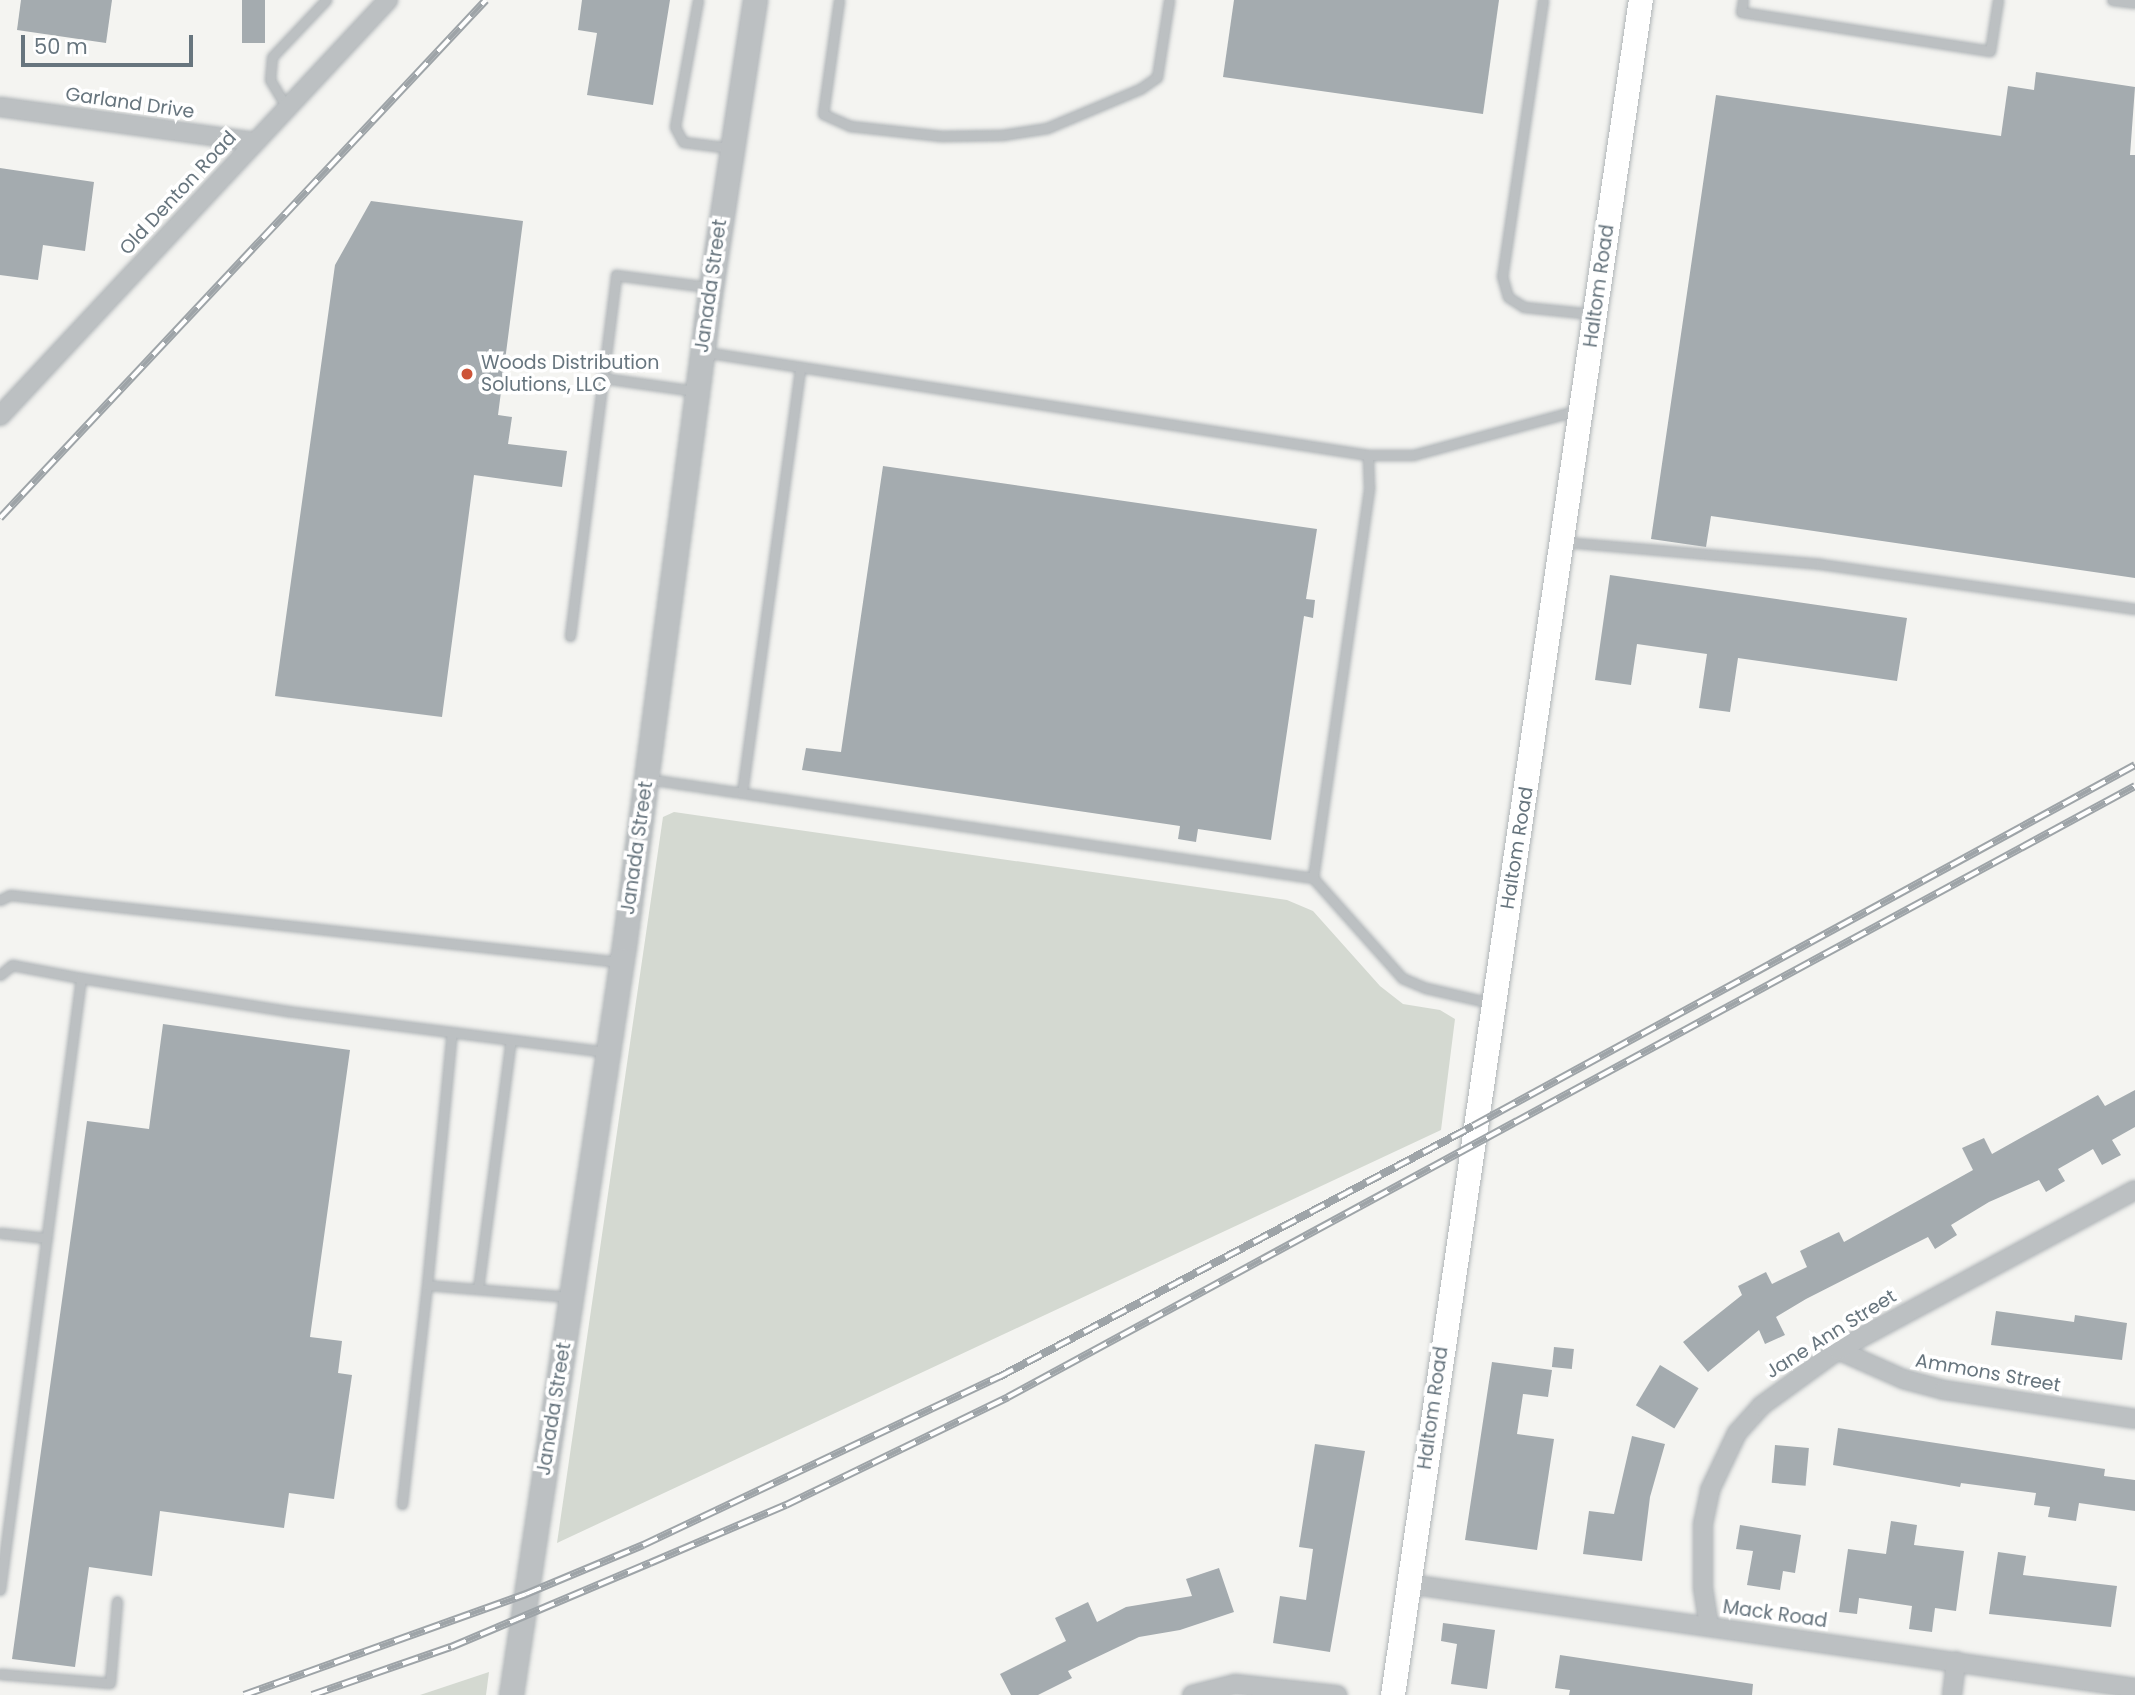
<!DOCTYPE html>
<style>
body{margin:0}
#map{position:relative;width:2135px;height:1695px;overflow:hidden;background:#f4f4f1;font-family:Poppins,sans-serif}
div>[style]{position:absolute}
.green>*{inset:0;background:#d4d9d1}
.building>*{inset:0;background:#a4abaf;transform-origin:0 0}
.roads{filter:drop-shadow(0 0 2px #afb4b7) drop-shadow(0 0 2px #afb4b7)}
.service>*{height:9px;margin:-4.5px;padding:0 4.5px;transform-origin:4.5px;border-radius:4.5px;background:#bcc0c2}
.minor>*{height:18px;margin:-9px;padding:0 9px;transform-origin:9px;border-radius:9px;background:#bcc0c2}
.tertiary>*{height:23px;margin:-11.5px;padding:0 11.5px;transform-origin:11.5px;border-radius:11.5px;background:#bcc0c2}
.secondary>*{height:24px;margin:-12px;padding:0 12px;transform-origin:12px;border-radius:12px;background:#fff}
.rail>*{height:8px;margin-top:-4px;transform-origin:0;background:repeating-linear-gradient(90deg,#fff 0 16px,#9ea4a8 0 32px);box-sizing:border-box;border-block:2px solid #9ea4a8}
.dots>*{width:19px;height:19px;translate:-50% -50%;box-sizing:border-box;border:4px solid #fff;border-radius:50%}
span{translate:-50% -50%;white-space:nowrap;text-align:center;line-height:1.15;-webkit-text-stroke:7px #fff;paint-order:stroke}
.street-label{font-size:19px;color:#67757e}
.poi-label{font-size:19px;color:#67757e}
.left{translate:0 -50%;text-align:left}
.scale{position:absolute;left:21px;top:35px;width:172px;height:32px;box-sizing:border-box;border:4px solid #67757e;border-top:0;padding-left:9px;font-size:21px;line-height:24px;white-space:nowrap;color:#67757e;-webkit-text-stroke:5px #fff;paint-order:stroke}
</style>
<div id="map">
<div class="green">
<i style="clip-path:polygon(674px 812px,1287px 900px,1313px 911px,1380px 986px,1403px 1004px,1440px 1010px,1455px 1019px,1441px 1130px,557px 1543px,663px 817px)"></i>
<i style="clip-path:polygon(489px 1672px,486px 1695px,420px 1695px)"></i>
</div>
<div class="building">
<i style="clip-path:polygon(21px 0,112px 0,106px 43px,17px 30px)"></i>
<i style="left:242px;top:0;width:23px;height:43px"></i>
<i style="clip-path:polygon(582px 0,670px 0,653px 105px,587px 95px,597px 33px,578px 30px)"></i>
<i style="clip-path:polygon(1234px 0,1499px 0,1483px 114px,1223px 77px)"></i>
<i style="clip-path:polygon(2036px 72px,2135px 87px,2130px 155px,2135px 155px,2135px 578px,1711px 516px,1706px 547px,1651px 539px,1716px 95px,2001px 136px,2008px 86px,2034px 90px)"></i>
<i style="clip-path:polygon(0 168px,94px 182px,85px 251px,43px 245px,38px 280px,0 275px)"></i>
<i style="clip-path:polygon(371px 201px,523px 221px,498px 415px,512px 417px,508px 444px,567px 451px,562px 487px,474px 475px,442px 717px,275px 696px,335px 265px)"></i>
<i style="clip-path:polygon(883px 466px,1317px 529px,1306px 599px,1315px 600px,1313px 618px,1304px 616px,1271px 840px,1198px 829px,1196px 842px,1178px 839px,1180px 826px,802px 770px,806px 748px,841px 752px)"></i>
<i style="clip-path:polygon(1610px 575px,1907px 618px,1897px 681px,1738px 658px,1730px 712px,1699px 708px,1707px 654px,1637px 644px,1631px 685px,1595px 680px)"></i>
<i style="clip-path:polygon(163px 1024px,350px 1050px,310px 1337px,342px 1341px,338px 1373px,352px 1375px,334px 1499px,289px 1493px,284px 1528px,160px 1511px,152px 1576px,89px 1567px,75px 1667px,12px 1659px,87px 1121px,149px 1129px)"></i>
<i style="clip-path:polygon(2135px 1090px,2135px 1127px,2112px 1140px,2121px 1155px,2102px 1165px,2093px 1149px,2058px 1169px,2065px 1181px,2046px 1192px,2039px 1180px,1989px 1202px,1951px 1225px,1957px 1235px,1935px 1249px,1928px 1237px,1806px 1299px,1776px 1317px,1785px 1335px,1765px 1344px,1759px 1330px,1708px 1372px,1683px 1342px,1742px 1295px,1738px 1286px,1766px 1272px,1772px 1284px,1807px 1267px,1800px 1251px,1839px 1232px,1844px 1242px,1973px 1170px,1962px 1148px,1984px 1138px,1992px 1154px,2098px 1095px,2105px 1106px)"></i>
<i style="clip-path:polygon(1996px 1311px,2074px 1322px,2075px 1315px,2127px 1323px,2122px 1360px,1991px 1345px)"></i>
<i style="left:1554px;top:1347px;width:20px;height:20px;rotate:6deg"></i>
<i style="clip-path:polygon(1492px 1362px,1552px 1370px,1548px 1397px,1523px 1394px,1517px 1434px,1554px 1439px,1537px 1550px,1465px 1540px)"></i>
<i style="left:1660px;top:1365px;width:45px;height:47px;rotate:31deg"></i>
<i style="clip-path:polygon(1838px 1428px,2105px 1469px,2104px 1476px,2135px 1480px,2135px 1511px,2079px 1503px,2076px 1521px,2048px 1517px,2050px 1507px,2034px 1505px,2036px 1493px,1961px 1483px,1960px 1487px,1833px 1465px)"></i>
<i style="clip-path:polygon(1632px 1436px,1665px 1444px,1650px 1497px,1642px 1561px,1583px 1554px,1589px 1511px,1614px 1514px)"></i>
<i style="clip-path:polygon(1315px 1444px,1365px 1451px,1330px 1652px,1273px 1643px,1280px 1596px,1306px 1600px,1313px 1549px,1299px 1547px)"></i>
<i style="left:1775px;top:1445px;width:34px;height:38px;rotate:5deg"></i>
<i style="clip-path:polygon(1891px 1521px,1917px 1525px,1914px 1545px,1964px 1551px,1956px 1611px,1935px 1608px,1932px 1632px,1909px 1629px,1912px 1606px,1859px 1598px,1857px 1614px,1839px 1612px,1848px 1549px,1886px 1554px)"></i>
<i style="clip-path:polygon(1740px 1525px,1801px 1535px,1795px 1573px,1783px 1571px,1780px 1590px,1747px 1585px,1753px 1551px,1736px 1549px)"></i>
<i style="clip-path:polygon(1998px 1552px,2026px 1556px,2023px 1575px,2117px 1586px,2111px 1627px,1989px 1614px)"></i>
<i style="clip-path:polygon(1219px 1568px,1234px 1612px,1180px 1630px,1139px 1637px,1068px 1671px,1072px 1678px,1038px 1695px,1011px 1695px,1000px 1674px,1066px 1641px,1055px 1618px,1088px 1602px,1097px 1622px,1126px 1607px,1192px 1596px,1186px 1579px)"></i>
<i style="clip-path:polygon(1443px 1623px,1495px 1630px,1487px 1689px,1451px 1684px,1457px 1644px,1441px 1641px)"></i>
<i style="clip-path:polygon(1560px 1655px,1753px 1684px,1752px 1695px,1569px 1695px,1570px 1690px,1555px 1688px)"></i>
</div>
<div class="roads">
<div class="service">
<i style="left:698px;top:0;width:129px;rotate:100.3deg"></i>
<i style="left:675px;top:127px;width:17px;rotate:62deg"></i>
<i style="left:683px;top:142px;width:48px;rotate:7.1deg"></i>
<i style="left:839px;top:0;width:115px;rotate:98deg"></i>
<i style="left:823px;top:114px;width:30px;rotate:24deg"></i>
<i style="left:850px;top:126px;width:92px;rotate:6.3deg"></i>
<i style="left:941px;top:136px;width:61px;rotate:-0.9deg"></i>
<i style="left:1002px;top:135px;width:46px;rotate:-8.8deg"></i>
<i style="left:1047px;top:128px;width:101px;rotate:-22.8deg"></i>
<i style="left:1140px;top:89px;width:21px;rotate:-35deg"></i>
<i style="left:1157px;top:77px;width:78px;rotate:-81.1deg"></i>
<i style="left:1543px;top:0;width:279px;rotate:98.4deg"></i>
<i style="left:1502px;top:276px;width:22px;rotate:74deg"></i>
<i style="left:1508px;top:297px;width:19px;rotate:32deg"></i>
<i style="left:1524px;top:307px;width:69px;rotate:5.8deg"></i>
<i style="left:1743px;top:0;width:12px;rotate:99deg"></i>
<i style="left:1741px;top:12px;width:252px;rotate:8.9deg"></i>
<i style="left:1990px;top:51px;width:52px;rotate:-81.1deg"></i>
<i style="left:2112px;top:0;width:23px;rotate:7deg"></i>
<i style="left:287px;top:108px;width:33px;rotate:-121deg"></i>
<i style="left:270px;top:80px;width:23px;rotate:-85deg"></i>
<i style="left:272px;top:57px;width:79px;rotate:-46.5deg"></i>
<i style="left:704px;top:352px;width:672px;rotate:8.82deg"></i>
<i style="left:1368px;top:455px;width:45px"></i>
<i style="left:1413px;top:455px;width:172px;rotate:-15.2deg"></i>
<i style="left:603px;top:378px;width:93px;rotate:8deg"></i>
<i style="left:1565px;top:542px;width:256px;rotate:4.9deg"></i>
<i style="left:1820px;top:564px;width:318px;rotate:8.1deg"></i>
<i style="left:570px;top:636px;width:364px;rotate:-82.7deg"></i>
<i style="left:616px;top:275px;width:94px;rotate:7.4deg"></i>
<i style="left:648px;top:779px;width:672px;rotate:8.47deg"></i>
<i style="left:1313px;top:878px;width:134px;rotate:48.3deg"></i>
<i style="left:1402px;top:978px;width:26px;rotate:23deg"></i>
<i style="left:1426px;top:988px;width:67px;rotate:13deg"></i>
<i style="left:742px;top:793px;width:430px;rotate:-82.2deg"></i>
<i style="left:1313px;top:878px;width:395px;rotate:-81.8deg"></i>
<i style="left:1369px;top:487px;width:32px;rotate:-92deg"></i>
<i style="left:0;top:900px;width:11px;rotate:-27deg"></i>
<i style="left:10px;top:895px;width:613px;rotate:6.28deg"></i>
<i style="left:0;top:975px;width:16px;rotate:-40deg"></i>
<i style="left:12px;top:965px;width:70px;rotate:10.7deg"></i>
<i style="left:0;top:1233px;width:47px;rotate:6.1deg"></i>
<i style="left:427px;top:1285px;width:254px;rotate:-84.4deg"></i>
<i style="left:478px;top:1289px;width:251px;rotate:-82.5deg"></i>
<i style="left:402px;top:1504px;width:220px;rotate:-83.5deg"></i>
<i style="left:427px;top:1285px;width:143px;rotate:4.8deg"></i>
<i style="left:0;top:1590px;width:617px;rotate:-82.46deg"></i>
<i style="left:81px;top:978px;width:209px;rotate:9.1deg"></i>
<i style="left:287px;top:1011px;width:322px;rotate:7.3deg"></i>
<i style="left:0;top:1674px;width:110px;rotate:4.7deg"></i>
<i style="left:110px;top:1683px;width:82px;rotate:-85.1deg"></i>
</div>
<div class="minor">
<i style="left:0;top:107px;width:257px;rotate:7.8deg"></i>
<i style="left:0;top:416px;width:569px;rotate:-46.99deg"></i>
<i style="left:1838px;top:1350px;width:71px;rotate:24deg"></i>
<i style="left:1903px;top:1379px;width:42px;rotate:15deg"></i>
<i style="left:1944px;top:1390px;width:193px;rotate:8.6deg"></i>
<i style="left:1408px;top:1584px;width:734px;rotate:8.14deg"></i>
<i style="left:1709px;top:1626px;width:38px;rotate:-99deg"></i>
<i style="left:1703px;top:1588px;width:64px;rotate:-90deg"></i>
<i style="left:1703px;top:1524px;width:35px;rotate:-78deg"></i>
<i style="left:1710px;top:1490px;width:63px;rotate:-64.7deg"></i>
<i style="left:1737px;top:1433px;width:36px;rotate:-48deg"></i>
<i style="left:1761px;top:1406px;width:95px;rotate:-36deg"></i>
<i style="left:1838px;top:1350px;width:337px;rotate:-28.3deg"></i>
<i style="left:1192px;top:1695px;width:44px;rotate:-14.3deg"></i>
<i style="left:1235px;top:1684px;width:103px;rotate:6.2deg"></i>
<i style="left:1952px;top:1695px;width:34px;rotate:-83deg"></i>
</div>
<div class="tertiary">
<i style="left:511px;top:1695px;width:765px;rotate:-81.42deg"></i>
<i style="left:625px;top:939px;width:658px;rotate:-82.49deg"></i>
<i style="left:711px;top:287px;width:290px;rotate:-81.3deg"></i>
</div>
<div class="secondary">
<i style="left:1393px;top:1695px;width:1713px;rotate:-81.68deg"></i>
</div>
</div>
<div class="rail">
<i style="left:0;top:518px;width:710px;rotate:-46.83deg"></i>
<i style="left:244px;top:1695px;width:300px;rotate:-19.7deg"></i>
<i style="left:526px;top:1594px;width:127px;rotate:-22.7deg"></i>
<i style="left:643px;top:1545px;width:394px;rotate:-25.3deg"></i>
<i style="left:999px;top:1377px;width:536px;rotate:-27.9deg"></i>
<i style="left:1473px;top:1126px;width:754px;rotate:-28.6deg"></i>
<i style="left:312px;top:1695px;width:147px;rotate:-19.1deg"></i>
<i style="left:451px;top:1647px;width:216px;rotate:-22.9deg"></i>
<i style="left:650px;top:1563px;width:148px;rotate:-23.1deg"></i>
<i style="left:786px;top:1505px;width:247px;rotate:-25.9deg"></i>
<i style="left:1008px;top:1397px;width:1282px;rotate:-28.46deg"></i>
</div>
<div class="dots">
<i style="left:467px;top:374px;background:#cd5438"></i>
</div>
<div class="street-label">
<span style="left:130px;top:103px;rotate:8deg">Garland Drive</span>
<span style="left:178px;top:193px;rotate:-47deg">Old Denton Road</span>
<span style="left:711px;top:286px;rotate:-82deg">Janada Street</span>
<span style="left:1599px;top:286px;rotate:-82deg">Haltom Road</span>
<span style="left:637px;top:848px;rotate:-82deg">Janada Street</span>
<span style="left:1517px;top:848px;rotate:-81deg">Haltom Road</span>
<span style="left:1831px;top:1334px;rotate:-32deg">Jane Ann Street</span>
<span style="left:1988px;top:1373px;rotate:10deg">Ammons Street</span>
<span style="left:1433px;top:1408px;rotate:-82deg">Haltom Road</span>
<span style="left:554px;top:1409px;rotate:-81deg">Janada Street</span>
<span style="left:1775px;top:1614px;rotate:8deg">Mack Road</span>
</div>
<div class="poi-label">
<span class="left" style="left:481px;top:374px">Woods Distribution<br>Solutions, LLC</span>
</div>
<div class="scale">50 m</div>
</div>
